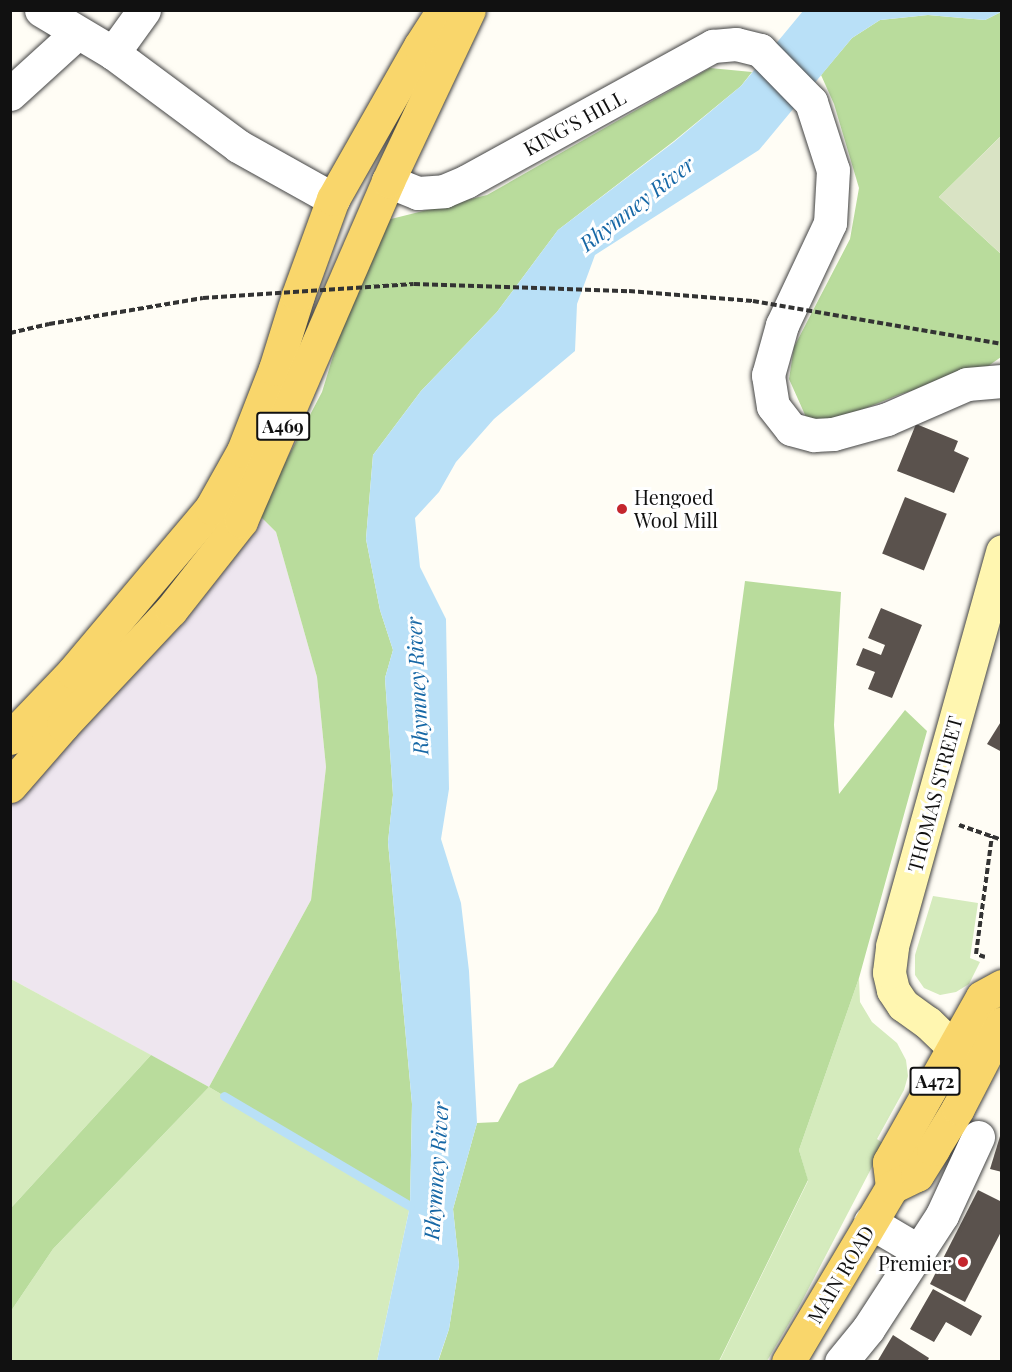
<!DOCTYPE html>
<style>
body{margin:0}
#map{position:relative;width:1012px;height:1372px;overflow:hidden;background:#fffdf5;font-family:"Playfair Display",serif}
div>[style]{position:absolute}
.industrial>*{inset:0;background:#eee6ef}
.green>*{inset:0;background:#d5ebbd}
.forest>*{inset:0;background:#b9dc9c}
.cemetery>*{inset:0;background:#d9e3c4}
.water>*{inset:0;background:#b9e0f7}
.stream>*{height:9px;margin:-4.5px;padding:0 4.5px;transform-origin:4.5px;border-radius:4.5px;background:#b9e0f7}
.building>*{inset:0;background:#5a524d;transform-origin:0 0}
.path>*{height:4px;margin-top:-2px;transform-origin:0;background:repeating-linear-gradient(90deg,#333 0 6px,transparent 0 9px)}
.roads{filter:drop-shadow(0 0 2px #444) drop-shadow(0 0 2px #444)}
.street>*{height:33px;margin:-16.5px;padding:0 16.5px;transform-origin:16.5px;border-radius:16.5px;background:#fff}
.secondary>*{height:33px;margin:-16.5px;padding:0 16.5px;transform-origin:16.5px;border-radius:16.5px;background:#fff6b0}
.primary>*{height:33px;margin:-16.5px;padding:0 16.5px;transform-origin:16.5px;border-radius:16.5px;background:#f9d66b}
.path-bridge>*{height:4px;margin-top:-2px;transform-origin:0;background:repeating-linear-gradient(90deg,#333 0 6px,transparent 0 9px)}
.dots>*{width:16px;height:16px;translate:-50% -50%;box-sizing:border-box;border:3px solid #fff;border-radius:50%}
span{translate:-50% -50%;white-space:nowrap;text-align:center;line-height:1.15;-webkit-text-stroke:6px #fff;paint-order:stroke}
.shield-label span{padding:2px 4px;background:#fff;border:2px solid;border-radius:4px;-webkit-text-stroke-width:0}
.shield-label{font-size:18px;color:#111;font-weight:700}
.street-label{font-size:20px;color:#111}
.poi-label{font-size:20px;color:#111}
.left{translate:0 -50%;text-align:left}
.right{translate:-100% -50%;text-align:right}
.water-label{font-size:21px;color:#1768a6;font-style:italic}
.frame{position:absolute;inset:0;border:12px solid #111;pointer-events:none}
</style>
<div id="map">
<div class="industrial">
<i style="clip-path:polygon(258px 514px,276px 532px,317px 677px,326px 767px,311px 900px,209px 1087px,11px 979px,11px 804px,203px 584px)"></i>
</div>
<div class="green">
<i style="clip-path:polygon(933px 896px,978px 903px,970px 958px,980px 962px,969px 984px,956px 992px,940px 995px,924px 988px,915px 975px,915px 955px)"></i>
<i style="clip-path:polygon(859px 978px,860px 1002px,872px 1022px,897px 1043px,906px 1060px,908px 1076px,904px 1090px,877px 1139px,884px 1144px,801px 1303px,767px 1361px,719px 1362px,808px 1181px,799px 1150px)"></i>
<i style="clip-path:polygon(11px 979px,151px 1055px,11px 1208px)"></i>
<i style="clip-path:polygon(209px 1087px,410px 1206px,377px 1361px,11px 1362px,11px 1311px,53px 1249px)"></i>
</div>
<div class="forest">
<i style="clip-path:polygon(1001px 12px,1001px 136px,939px 197px,1001px 254px,1001px 357px,984px 369px,901px 394px,831px 422px,806px 417px,789px 379px,794px 347px,850px 239px,859px 188px,834px 104px,821px 75px,852px 38px,880px 20px,928px 15px,985px 20px)"></i>
<i style="clip-path:polygon(710px 68px,752px 72px,741px 86px,674px 141px,558px 230px,497px 312px,421px 391px,373px 455px,366px 539px,380px 610px,393px 650px,385px 678px,393px 795px,388px 842px,412px 1104px,410px 1206px,209px 1087px,53px 1249px,11px 1311px,11px 1208px,151px 1055px,209px 1087px,311px 900px,326px 767px,317px 677px,276px 532px,258px 514px,322px 392px,346px 314px,383px 221px,487px 195px)"></i>
<i style="clip-path:polygon(745px 581px,841px 592px,834px 725px,839px 794px,905px 710px,927px 731px,859px 978px,799px 1150px,808px 1180px,719px 1361px,438px 1362px,449px 1329px,459px 1265px,453px 1209px,477px 1123px,498px 1122px,519px 1084px,553px 1067px,657px 912px,717px 789px)"></i>
</div>
<div class="cemetery">
<i style="clip-path:polygon(1001px 136px,1001px 254px,939px 197px)"></i>
</div>
<div class="water">
<i style="clip-path:polygon(803px 11px,1001px 12px,985px 20px,928px 15px,880px 20px,852px 38px,759px 150px,595px 255px,577px 304px,575px 351px,494px 419px,456px 462px,439px 492px,415px 518px,420px 567px,446px 619px,449px 789px,441px 839px,461px 903px,469px 971px,477px 1123px,453px 1209px,459px 1265px,449px 1329px,438px 1361px,377px 1361px,410px 1206px,412px 1104px,388px 842px,393px 795px,385px 678px,393px 650px,380px 610px,366px 539px,373px 455px,421px 391px,497px 312px,558px 230px,674px 142px,741px 86px)"></i>
</div>
<div class="stream">
<i style="left:224px;top:1096px;width:216px;rotate:30.6deg"></i>
</div>
<div class="building">
<i style="clip-path:polygon(916px 424px,958px 441px,954px 451px,969px 458px,954px 493px,897px 471px)"></i>
<i style="left:905px;top:497px;width:45px;height:61px;rotate:22deg"></i>
<i style="clip-path:polygon(881px 608px,922px 625px,892px 698px,868px 689px,875px 672px,856px 665px,863px 648px,881px 655px,885px 645px,868px 638px)"></i>
<i style="clip-path:polygon(1002px 720px,1002px 752px,987px 744px)"></i>
<i style="clip-path:polygon(1001px 1133px,1002px 1133px,1002px 1172px,990px 1169px)"></i>
<i style="clip-path:polygon(978px 1190px,1002px 1202px,1002px 1230px,965px 1302px,930px 1284px)"></i>
<i style="clip-path:polygon(933px 1289px,982px 1316px,971px 1336px,946px 1322px,934px 1342px,910px 1329px)"></i>
<i style="clip-path:polygon(893px 1335px,929px 1358px,927px 1362px,877px 1362px)"></i>
</div>
<div class="path">
<i style="left:10px;top:333px;width:40px;rotate:-13deg"></i>
<i style="left:959px;top:825px;width:46px;rotate:19.2deg"></i>
<i style="left:985px;top:957px;width:9px;rotate:-162deg"></i>
<i style="left:976px;top:954px;width:119px;rotate:-82.3deg"></i>
</div>
<div class="roads">
<div class="street">
<i style="left:41px;top:10px;width:84px;rotate:30.8deg"></i>
<i style="left:113px;top:53px;width:156px;rotate:36.6deg"></i>
<i style="left:238px;top:146px;width:109px;rotate:29.2deg"></i>
<i style="left:113px;top:53px;width:53px;rotate:-54.2deg"></i>
<i style="left:10px;top:94px;width:91px;rotate:-42.3deg"></i>
<i style="left:388px;top:181px;width:32px;rotate:22deg"></i>
<i style="left:418px;top:193px;width:26px;rotate:-4deg"></i>
<i style="left:444px;top:191px;width:25px;rotate:-23deg"></i>
<i style="left:467px;top:181px;width:281px;rotate:-28.8deg"></i>
<i style="left:713px;top:46px;width:23px;rotate:-5deg"></i>
<i style="left:736px;top:44px;width:25px;rotate:14deg"></i>
<i style="left:760px;top:50px;width:73px;rotate:45.6deg"></i>
<i style="left:811px;top:102px;width:71px;rotate:72.1deg"></i>
<i style="left:833px;top:170px;width:53px;rotate:93.2deg"></i>
<i style="left:830px;top:223px;width:113px;rotate:115.2deg"></i>
<i style="left:782px;top:325px;width:52px;rotate:105.6deg"></i>
<i style="left:768px;top:375px;width:31px;rotate:81deg"></i>
<i style="left:773px;top:406px;width:29px;rotate:52deg"></i>
<i style="left:791px;top:429px;width:24px;rotate:15deg"></i>
<i style="left:814px;top:435px;width:19px;rotate:-3deg"></i>
<i style="left:833px;top:434px;width:56px;rotate:-15.5deg"></i>
<i style="left:887px;top:419px;width:87px;rotate:-23.6deg"></i>
<i style="left:967px;top:384px;width:35px;rotate:-5deg"></i>
<i style="left:870px;top:1222px;width:57px;rotate:30.6deg"></i>
<i style="left:841px;top:1362px;width:43px;rotate:-50.7deg"></i>
<i style="left:868px;top:1329px;width:136px;rotate:-57deg"></i>
<i style="left:942px;top:1215px;width:86px;rotate:-65.2deg"></i>
</div>
<div class="secondary">
<i style="left:953px;top:1047px;width:35px;rotate:-136deg"></i>
<i style="left:928px;top:1023px;width:31px;rotate:-144deg"></i>
<i style="left:903px;top:1005px;width:18px;rotate:-124deg"></i>
<i style="left:893px;top:990px;width:18px;rotate:-103deg"></i>
<i style="left:889px;top:972px;width:26px;rotate:-83deg"></i>
<i style="left:892px;top:946px;width:410px;rotate:-74.4deg"></i>
</div>
<div class="primary">
<i style="left:10px;top:738px;width:91px;rotate:-46.3deg"></i>
<i style="left:73px;top:672px;width:214px;rotate:-49.9deg"></i>
<i style="left:211px;top:508px;width:65px;rotate:-60.7deg"></i>
<i style="left:243px;top:451px;width:88px;rotate:-68.7deg"></i>
<i style="left:275px;top:369px;width:77px;rotate:-72.7deg"></i>
<i style="left:298px;top:295px;width:102px;rotate:-70deg"></i>
<i style="left:333px;top:199px;width:176px;rotate:-60.4deg"></i>
<i style="left:420px;top:46px;width:43px;rotate:-57.4deg"></i>
<i style="left:10px;top:786px;width:81px;rotate:-49deg"></i>
<i style="left:63px;top:725px;width:158px;rotate:-46.8deg"></i>
<i style="left:171px;top:610px;width:113px;rotate:-51.8deg"></i>
<i style="left:241px;top:521px;width:370px;rotate:-66.6deg"></i>
<i style="left:388px;top:181px;width:189px;rotate:-64.7deg"></i>
<i style="left:892px;top:1187px;width:25px;rotate:-97deg"></i>
<i style="left:889px;top:1162px;width:189px;rotate:-60.6deg"></i>
<i style="left:982px;top:997px;width:23px;rotate:-29deg"></i>
<i style="left:788px;top:1362px;width:204px;rotate:-59.3deg"></i>
<i style="left:892px;top:1187px;width:28px;rotate:-26deg"></i>
<i style="left:917px;top:1175px;width:31px;rotate:-58deg"></i>
<i style="left:933px;top:1149px;width:48px;rotate:-58.6deg"></i>
<i style="left:958px;top:1108px;width:96px;rotate:-62.6deg"></i>
</div>
</div>
<div class="path-bridge">
<i style="left:49px;top:324px;width:156px;rotate:-9.6deg"></i>
<i style="left:203px;top:298px;width:211px;rotate:-3.8deg"></i>
<i style="left:414px;top:284px;width:215px;rotate:1.9deg"></i>
<i style="left:629px;top:291px;width:124px;rotate:4.6deg"></i>
<i style="left:753px;top:301px;width:253px;rotate:9.8deg"></i>
</div>
<div class="dots">
<i style="left:622px;top:509px;background:#c4262e"></i>
<i style="left:963px;top:1262px;background:#c4262e"></i>
</div>
<div class="shield-label">
<span style="left:283px;top:426px">A469</span>
<span style="left:935px;top:1081px">A472</span>
</div>
<div class="street-label">
<span style="left:574px;top:122px;rotate:-29deg">KING'S HILL</span>
<span style="left:934px;top:794px;rotate:-75deg">THOMAS STREET</span>
<span style="left:840px;top:1274px;rotate:-59deg">MAIN ROAD</span>
</div>
<div class="poi-label">
<span class="left" style="left:634px;top:508px">Hengoed<br>Wool Mill</span>
<span class="right" style="left:951px;top:1262px">Premier</span>
</div>
<div class="water-label">
<span style="left:636px;top:203px;rotate:-38deg">Rhymney River</span>
<span style="left:416px;top:686px;rotate:-93deg">Rhymney River</span>
<span style="left:435px;top:1171px;rotate:-86deg">Rhymney River</span>
</div>
<div class="frame"></div>
</div>
